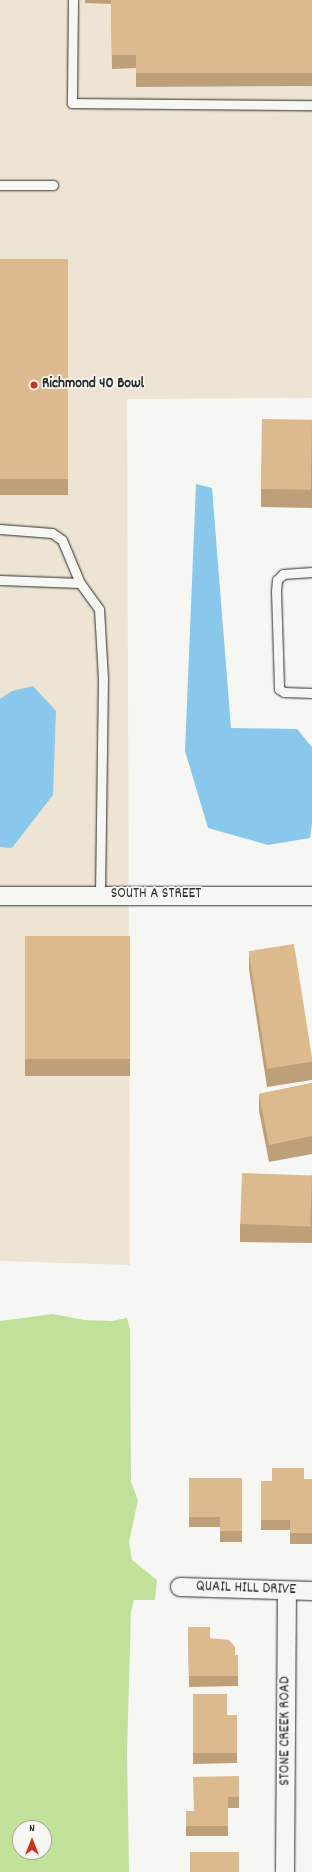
<!DOCTYPE html>
<style>
body{margin:0}
#map{position:relative;width:312px;height:1872px;overflow:hidden;background:#f6f6f2;font-family:Dekko,sans-serif}
div>[style]{position:absolute}
.built>*{inset:0;background:#eee4d4}
.green>*{inset:0;background:#bfe19a}
.water>*{inset:0;background:#89c8ea}
.roads{filter:drop-shadow(0 0 1px #2b2b2b) drop-shadow(0 0 1px #2b2b2b)}
.service>*{height:9px;margin:-4.5px;padding:0 4.5px;transform-origin:4.5px;border-radius:4.5px;background:#f6f6f2}
.minor>*{height:18px;margin:-9px;padding:0 9px;transform-origin:9px;border-radius:9px;background:#f6f6f2}
.wall>*{inset:0;background:#bda07a;transform-origin:0 0}
.building>*{inset:0;background:#dcba8e;transform-origin:0 0}
.dots>*{width:11px;height:11px;translate:-50% -50%;box-sizing:border-box;border:2px solid #f6f6f2;border-radius:50%}
span{translate:-50% -50%;white-space:nowrap;text-align:center;line-height:1.15;-webkit-text-stroke:3.5px #f6f6f2;paint-order:stroke}
.poi-label{font-size:15px;color:#2b2b2b;font-weight:700}
.left{translate:0 -50%;text-align:left}
.street-label{font-size:15px;color:#2b2b2b}
.north{position:absolute;left:12px;top:1820px;width:40px;height:40px;box-sizing:border-box;background:#f6f6f2;border:1px solid #a5a5a2;border-radius:50%;rotate:0deg;font-size:11px;font-weight:700;line-height:16px;text-align:center;color:#2b2b2b}
.north::after{content:'';display:block;margin:auto;width:14px;height:18px;background:#c8321e;clip-path:polygon(50% 0,100% 100%,50% 72%,0 100%)}
</style>
<div id="map">
<div class="built">
<i style="clip-path:polygon(0 0,312px 0,312px 398px,127px 399px,130px 1265px,0 1261px)"></i>
</div>
<div class="green">
<i style="clip-path:polygon(evenodd,53px 1314px,84px 1320px,112px 1321px,127px 1318px,130px 1330px,131px 1482px,138px 1500px,129px 1542px,132px 1560px,157px 1580px,155px 1600px,134px 1600px,131px 1611px,127px 1752px,129px 1872px,0 1872px,0 1321px,53px 1314px,20px 1828px,44px 1828px,44px 1852px,20px 1852px,20px 1828px)"></i>
</div>
<div class="water">
<i style="clip-path:polygon(196px 484px,212px 488px,231px 728px,297px 729px,312px 747px,312px 823px,310px 838px,268px 845px,208px 828px,185px 751px)"></i>
<i style="clip-path:polygon(33px 686px,56px 711px,53px 795px,12px 848px,0 847px,0 699px,12px 691px)"></i>
</div>
<div class="roads">
<div class="service">
<i style="left:73px;top:0;width:103px;rotate:90.6deg"></i>
<i style="left:72px;top:103px;width:240px;rotate:0.5deg"></i>
<i style="left:0;top:185px;width:53px"></i>
<i style="left:0;top:529px;width:52px;rotate:4.4deg"></i>
<i style="left:52px;top:533px;width:12px;rotate:35deg"></i>
<i style="left:62px;top:540px;width:47px;rotate:67.3deg"></i>
<i style="left:312px;top:572px;width:29px;rotate:176deg"></i>
<i style="left:283px;top:574px;width:8px;rotate:135deg"></i>
<i style="left:277px;top:580px;width:11px;rotate:95deg"></i>
<i style="left:276px;top:591px;width:98px;rotate:88.2deg"></i>
<i style="left:279px;top:689px;width:6px;rotate:31deg"></i>
<i style="left:284px;top:692px;width:28px;rotate:2deg"></i>
<i style="left:0;top:580px;width:80px;rotate:2.1deg"></i>
<i style="left:80px;top:583px;width:32px;rotate:54deg"></i>
<i style="left:99px;top:609px;width:69px;rotate:86.7deg"></i>
<i style="left:103px;top:678px;width:217px;rotate:90.8deg"></i>
</div>
<div class="minor">
<i style="left:0;top:896px;width:312px"></i>
<i style="left:180px;top:1587px;width:132px;rotate:1.7deg"></i>
<i style="left:285px;top:1872px;width:281px;rotate:-89.6deg"></i>
</div>
</div>
<div class="wall">
<i style="clip-path:polygon(85px 0,312px 0,312px 86px,136px 87px,136px 68px,112px 69px,111px 4px,85px 3px)"></i>
<i style="left:0;top:259px;width:68px;height:236px"></i>
<i style="clip-path:polygon(312px 420px,312px 508px,261px 507px,261px 489px)"></i>
<i style="left:130px;top:936px;width:140px;height:105px;rotate:90deg"></i>
<i style="clip-path:polygon(249px 951px,312px 1062px,312px 1080px,267px 1087px,249px 969px)"></i>
<i style="clip-path:polygon(312px 1083px,312px 1154px,269px 1162px,259px 1111px,259px 1094px)"></i>
<i style="clip-path:polygon(312px 1175px,312px 1243px,240px 1242px,240px 1224px)"></i>
<i style="clip-path:polygon(189px 1478px,242px 1478px,242px 1542px,220px 1542px,220px 1527px,189px 1527px)"></i>
<i style="clip-path:polygon(304px 1479px,312px 1479px,312px 1544px,290px 1544px,290px 1530px,261px 1530px,261px 1481px,272px 1481px)"></i>
<i style="clip-path:polygon(188px 1627px,210px 1638px,235px 1655px,238px 1655px,238px 1686px,189px 1687px)"></i>
<i style="clip-path:polygon(193px 1694px,227px 1715px,237px 1715px,237px 1763px,193px 1764px)"></i>
<i style="clip-path:polygon(239px 1776px,239px 1808px,228px 1808px,228px 1836px,186px 1836px,186px 1811px,194px 1811px)"></i>
</div>
<div class="building">
<i style="clip-path:polygon(111px 0,312px 0,312px 73px,136px 73px,136px 55px,112px 55px)"></i>
<i style="left:0;top:259px;width:68px;height:220px"></i>
<i style="left:262px;top:419px;width:50px;height:70px;rotate:1deg"></i>
<i style="left:130px;top:936px;width:123px;height:105px;rotate:90deg"></i>
<i style="left:294px;top:944px;width:119px;height:46px;rotate:81deg"></i>
<i style="clip-path:polygon(312px 1083px,312px 1136px,269px 1145px,259px 1094px)"></i>
<i style="left:242px;top:1173px;width:70px;height:51px;rotate:2deg"></i>
<i style="clip-path:polygon(272px 1468px,304px 1468px,304px 1479px,312px 1479px,312px 1533px,290px 1533px,290px 1520px,261px 1520px,261px 1481px,272px 1481px)"></i>
<i style="clip-path:polygon(189px 1478px,242px 1478px,242px 1531px,220px 1531px,220px 1517px,189px 1517px)"></i>
<i style="clip-path:polygon(188px 1627px,210px 1627px,210px 1638px,229px 1640px,235px 1647px,235px 1655px,238px 1655px,238px 1676px,189px 1676px)"></i>
<i style="clip-path:polygon(193px 1694px,227px 1694px,227px 1715px,237px 1715px,237px 1753px,193px 1753px)"></i>
<i style="clip-path:polygon(239px 1776px,239px 1797px,228px 1797px,228px 1826px,186px 1826px,186px 1811px,194px 1811px,193px 1777px)"></i>
<i style="left:190px;top:1852px;width:49px;height:20px"></i>
</div>
<div class="dots">
<i style="left:34px;top:385px;background:#c8321e"></i>
</div>
<div class="poi-label">
<span class="left" style="left:42px;top:385px">Richmond 40 Bowl</span>
</div>
<div class="street-label">
<span style="left:156px;top:895px">SOUTH A STREET</span>
<span style="left:246px;top:1589px;rotate:2deg">QUAIL HILL DRIVE</span>
<span style="left:286px;top:1731px;rotate:-90deg">STONE CREEK ROAD</span>
</div>
<div class="north">N</div>
</div>
